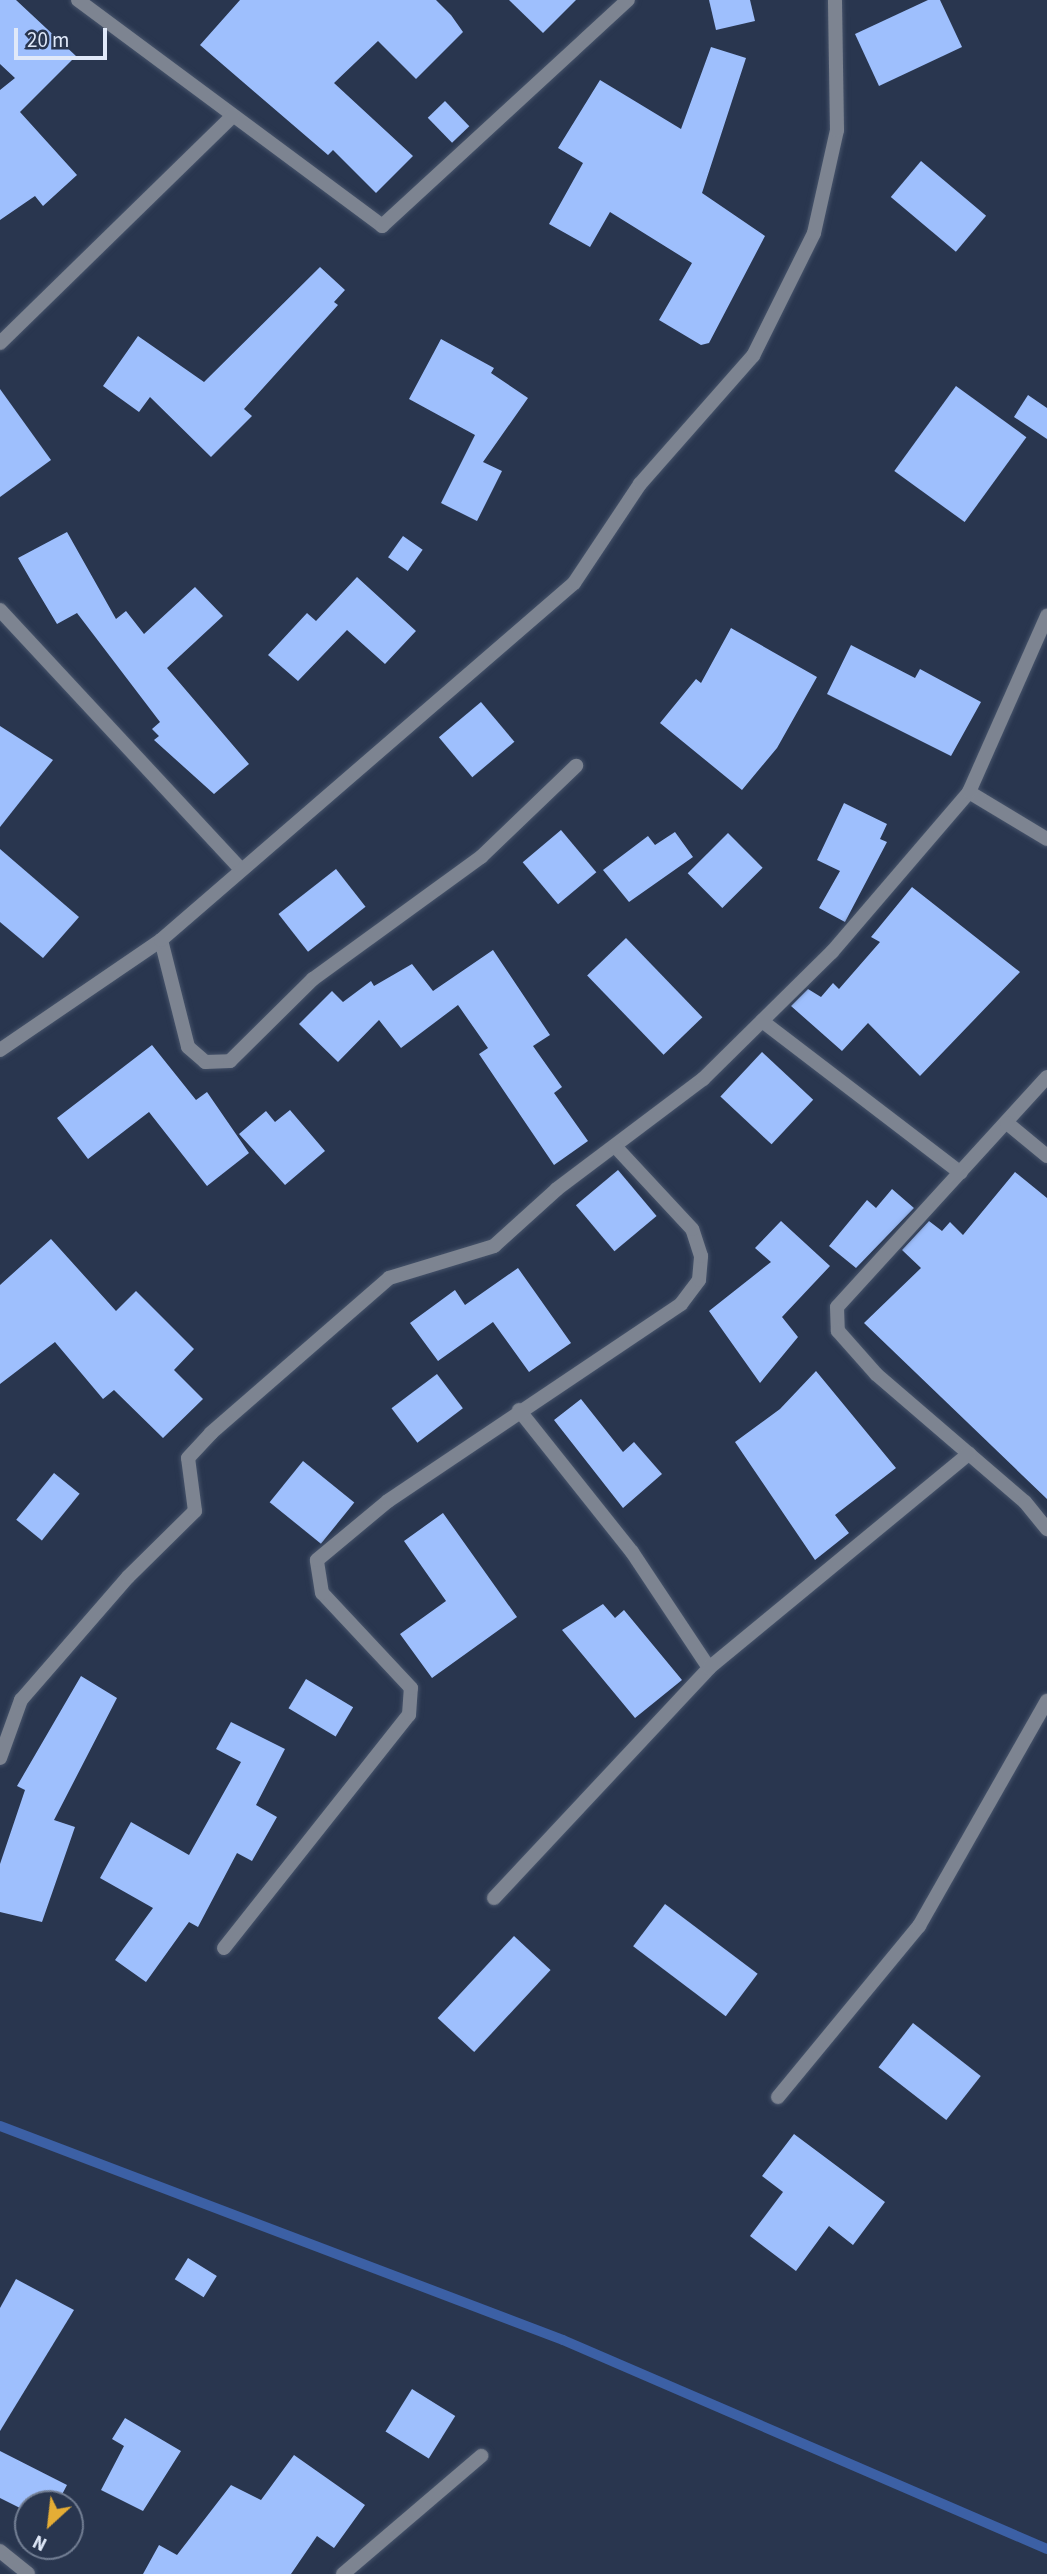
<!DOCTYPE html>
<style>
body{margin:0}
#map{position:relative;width:1047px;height:2574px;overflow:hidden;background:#29364f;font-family:"Source Sans 3",sans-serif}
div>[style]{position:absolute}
.stream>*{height:10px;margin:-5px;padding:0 5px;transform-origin:5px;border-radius:5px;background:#3c60a5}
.building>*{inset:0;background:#9ebffd;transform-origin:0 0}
.roads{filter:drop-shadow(0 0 2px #46536a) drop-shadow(0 0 2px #46536a)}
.minor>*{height:14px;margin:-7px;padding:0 7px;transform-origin:7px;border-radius:7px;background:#7d8491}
span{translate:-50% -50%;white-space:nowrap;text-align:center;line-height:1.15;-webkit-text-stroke:7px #29364f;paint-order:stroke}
.north{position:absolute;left:14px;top:2490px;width:70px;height:70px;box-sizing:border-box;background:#29364f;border:2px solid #727e93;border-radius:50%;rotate:207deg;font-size:19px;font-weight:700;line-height:28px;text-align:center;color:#e0e9f9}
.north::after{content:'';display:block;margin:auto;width:24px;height:32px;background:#e5ad35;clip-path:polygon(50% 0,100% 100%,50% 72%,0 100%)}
.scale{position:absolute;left:14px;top:28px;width:93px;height:32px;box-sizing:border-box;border:4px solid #e0e9f9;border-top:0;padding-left:9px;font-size:21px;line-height:24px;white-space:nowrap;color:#e0e9f9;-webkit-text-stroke:5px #29364f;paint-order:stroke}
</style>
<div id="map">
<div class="stream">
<i style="left:0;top:2126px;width:602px;rotate:20.81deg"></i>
<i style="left:563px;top:2340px;width:527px;rotate:23.36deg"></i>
</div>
<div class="building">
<i style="clip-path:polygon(0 0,16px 0,76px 56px,20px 112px,77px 175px,43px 206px,35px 196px,0 220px,0 90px,15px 78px,0 64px)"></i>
<i style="clip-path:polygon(240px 0,436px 0,451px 15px,463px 32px,416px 79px,378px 41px,334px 83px,413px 156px,376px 193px,333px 150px,328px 155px,200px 45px)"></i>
<i style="clip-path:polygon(509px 0,576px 0,543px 33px)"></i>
<i style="clip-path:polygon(709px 0,750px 0,755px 21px,716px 30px)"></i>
<i style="clip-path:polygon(928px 0,940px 0,962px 47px,879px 86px,855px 34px)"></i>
<i style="clip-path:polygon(711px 47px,746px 58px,702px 193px,765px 236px,709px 343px,701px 345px,659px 320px,692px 263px,610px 212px,590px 247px,549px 224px,583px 163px,558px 148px,600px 80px,681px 129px)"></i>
<i style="left:445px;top:101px;width:35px;height:24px;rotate:46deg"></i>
<i style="left:921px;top:161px;width:85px;height:47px;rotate:40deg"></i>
<i style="clip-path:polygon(320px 267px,345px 290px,334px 302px,338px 305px,244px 409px,252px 416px,211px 457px,150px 397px,139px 412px,103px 386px,138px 336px,204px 382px)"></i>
<i style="clip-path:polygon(441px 339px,494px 368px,491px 373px,528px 398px,483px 462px,502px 471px,477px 521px,441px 503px,475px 435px,409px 399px)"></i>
<i style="left:956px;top:386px;width:87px;height:105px;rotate:36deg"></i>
<i style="clip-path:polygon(0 389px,51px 460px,0 497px)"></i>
<i style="clip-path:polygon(1028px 395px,1047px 408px,1047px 439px,1014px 417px)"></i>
<i style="clip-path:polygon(67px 532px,116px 619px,126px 611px,144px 634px,195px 587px,223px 616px,167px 668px,249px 764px,214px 794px,154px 740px,159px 736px,152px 729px,160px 722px,77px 613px,57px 624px,33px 584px,18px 558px)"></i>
<i style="left:403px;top:536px;width:24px;height:26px;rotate:35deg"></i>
<i style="clip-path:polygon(357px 577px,416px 631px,385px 664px,347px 630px,298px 681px,268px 655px,307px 613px,316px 621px)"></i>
<i style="clip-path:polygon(731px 628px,817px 677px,777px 748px,742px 790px,660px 723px,696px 679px,701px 683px)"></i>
<i style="clip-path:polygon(851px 645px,915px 678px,920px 669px,981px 702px,951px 756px,827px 694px)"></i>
<i style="left:481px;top:702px;width:52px;height:55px;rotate:50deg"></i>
<i style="clip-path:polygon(0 726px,53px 760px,0 827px)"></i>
<i style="clip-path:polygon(844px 803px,887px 824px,880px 839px,887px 842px,845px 922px,819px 908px,840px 871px,817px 860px)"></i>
<i style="left:561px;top:830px;width:55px;height:50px;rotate:50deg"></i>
<i style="clip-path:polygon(675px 832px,693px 857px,629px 902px,603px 870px,648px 836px,655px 845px)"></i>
<i style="left:728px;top:833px;width:49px;height:57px;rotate:45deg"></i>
<i style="clip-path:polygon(0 849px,79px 917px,43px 958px,0 922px)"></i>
<i style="left:336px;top:869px;width:48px;height:73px;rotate:52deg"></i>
<i style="clip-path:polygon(912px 887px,1020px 972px,920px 1076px,868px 1023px,842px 1051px,791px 1006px,808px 989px,821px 997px,833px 983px,839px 989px,880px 942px,871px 937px)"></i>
<i style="left:626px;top:938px;width:110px;height:54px;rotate:46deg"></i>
<i style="clip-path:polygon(493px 950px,550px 1035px,533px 1046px,562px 1087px,554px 1093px,588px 1141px,554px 1165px,479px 1054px,488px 1048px,458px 1005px,401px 1048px,379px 1020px,338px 1062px,299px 1024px,332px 991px,343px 1002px,371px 981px,374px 986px,412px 964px,433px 991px)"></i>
<i style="clip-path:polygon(152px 1045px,196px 1100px,207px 1092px,249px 1153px,207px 1186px,149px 1112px,88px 1159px,57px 1118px)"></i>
<i style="left:762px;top:1052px;width:70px;height:61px;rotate:43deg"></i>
<i style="clip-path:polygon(290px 1110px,325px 1151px,285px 1185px,239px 1134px,266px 1111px,275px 1122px)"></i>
<i style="left:618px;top:1170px;width:60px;height:55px;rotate:50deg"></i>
<i style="clip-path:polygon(1015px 1172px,1047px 1198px,1047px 1499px,864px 1323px,921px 1268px,902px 1250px,929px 1221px,942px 1231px,950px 1222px,963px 1235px)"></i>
<i style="clip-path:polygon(892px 1189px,914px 1208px,856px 1268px,829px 1246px,867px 1200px,876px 1208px)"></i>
<i style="clip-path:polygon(781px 1221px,830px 1266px,782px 1317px,798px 1337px,760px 1383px,709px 1311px,771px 1262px,755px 1248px)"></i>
<i style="clip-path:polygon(51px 1239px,116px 1311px,136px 1291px,194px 1349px,174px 1370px,203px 1399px,163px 1438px,114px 1390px,103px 1399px,55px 1342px,0 1384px,0 1285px)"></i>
<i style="clip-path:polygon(518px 1268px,571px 1343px,529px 1372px,493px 1322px,438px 1361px,410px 1323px,455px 1290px,465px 1305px)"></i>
<i style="clip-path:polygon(816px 1371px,896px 1468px,835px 1515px,849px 1533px,815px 1560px,735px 1442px,780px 1409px)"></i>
<i style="left:437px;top:1374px;width:43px;height:57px;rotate:53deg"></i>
<i style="clip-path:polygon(581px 1399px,623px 1452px,634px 1442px,662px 1474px,623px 1508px,554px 1420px)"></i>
<i style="left:303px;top:1461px;width:66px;height:53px;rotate:39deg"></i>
<i style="left:54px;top:1473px;width:33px;height:60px;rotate:39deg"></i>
<i style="clip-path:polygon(443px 1513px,517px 1617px,432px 1678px,400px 1634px,446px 1601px,404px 1541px)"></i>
<i style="clip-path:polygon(603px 1604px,615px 1618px,624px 1610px,682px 1680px,635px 1718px,562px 1630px)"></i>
<i style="clip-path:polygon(81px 1676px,117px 1698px,54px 1820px,75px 1827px,42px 1922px,0 1912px,0 1864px,25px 1790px,17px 1786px)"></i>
<i style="left:306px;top:1679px;width:55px;height:34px;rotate:31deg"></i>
<i style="clip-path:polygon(231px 1722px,285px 1749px,256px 1805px,277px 1817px,252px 1861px,237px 1853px,198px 1927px,189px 1922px,146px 1982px,115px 1960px,153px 1908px,100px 1878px,131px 1822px,189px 1855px,241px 1762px,216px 1749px)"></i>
<i style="left:665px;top:1904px;width:116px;height:53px;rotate:37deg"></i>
<i style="left:514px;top:1936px;width:50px;height:112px;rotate:43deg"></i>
<i style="left:913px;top:2023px;width:86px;height:56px;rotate:38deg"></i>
<i style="clip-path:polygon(794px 2134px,885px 2202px,853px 2245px,829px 2226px,796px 2271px,750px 2236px,783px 2192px,762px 2176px)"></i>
<i style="left:188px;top:2258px;width:34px;height:25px;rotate:32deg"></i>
<i style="clip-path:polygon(16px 2279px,74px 2310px,0 2431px,0 2308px)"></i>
<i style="left:412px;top:2389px;width:51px;height:50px;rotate:32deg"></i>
<i style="clip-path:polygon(125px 2418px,181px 2451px,143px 2511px,101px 2490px,124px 2446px,112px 2439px)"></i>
<i style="clip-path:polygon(0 2451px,67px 2485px,57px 2504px,28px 2504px,28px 2512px,0 2498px)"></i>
<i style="clip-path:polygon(294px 2455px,365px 2505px,334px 2548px,317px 2536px,291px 2574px,143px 2574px,159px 2545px,177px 2555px,231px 2485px,261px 2500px)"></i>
</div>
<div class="roads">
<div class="minor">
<i style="left:78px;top:0;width:379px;rotate:36.6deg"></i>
<i style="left:382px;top:226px;width:334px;rotate:-42.6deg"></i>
<i style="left:0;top:343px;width:325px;rotate:-44.3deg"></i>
<i style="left:0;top:610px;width:354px;rotate:47.1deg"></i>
<i style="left:969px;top:792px;width:91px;rotate:31.1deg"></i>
<i style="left:161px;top:940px;width:110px;rotate:75.8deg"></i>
<i style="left:188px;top:1047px;width:23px;rotate:41deg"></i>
<i style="left:205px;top:1062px;width:25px;rotate:-2deg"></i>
<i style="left:230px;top:1061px;width:117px;rotate:-44.7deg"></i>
<i style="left:313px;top:979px;width:208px;rotate:-36deg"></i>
<i style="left:481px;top:857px;width:132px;rotate:-43.8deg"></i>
<i style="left:762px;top:1021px;width:250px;rotate:37.4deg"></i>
<i style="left:0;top:1050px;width:195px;rotate:-34.3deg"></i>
<i style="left:161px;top:940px;width:546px;rotate:-40.84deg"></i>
<i style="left:574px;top:583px;width:119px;rotate:-56.3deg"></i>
<i style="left:640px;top:484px;width:171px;rotate:-48.6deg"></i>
<i style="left:753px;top:356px;width:137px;rotate:-63.6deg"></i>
<i style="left:814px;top:233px;width:106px;rotate:-77.4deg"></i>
<i style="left:837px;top:130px;width:130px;rotate:-90.9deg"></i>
<i style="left:1047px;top:1077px;width:311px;rotate:132.4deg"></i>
<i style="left:837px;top:1307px;width:24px;rotate:88deg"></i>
<i style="left:838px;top:1331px;width:57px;rotate:48.5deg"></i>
<i style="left:876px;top:1374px;width:196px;rotate:40.7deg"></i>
<i style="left:1025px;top:1502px;width:35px;rotate:51deg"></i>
<i style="left:1007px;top:1123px;width:52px;rotate:39.5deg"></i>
<i style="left:519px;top:1410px;width:181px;rotate:51.5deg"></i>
<i style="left:632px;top:1552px;width:139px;rotate:56.4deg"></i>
<i style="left:0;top:1758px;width:62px;rotate:-70.1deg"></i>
<i style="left:21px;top:1700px;width:163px;rotate:-49deg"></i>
<i style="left:128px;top:1577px;width:94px;rotate:-44.6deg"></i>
<i style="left:195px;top:1511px;width:53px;rotate:-97.5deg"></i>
<i style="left:188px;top:1458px;width:34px;rotate:-47deg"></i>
<i style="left:211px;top:1433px;width:236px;rotate:-41deg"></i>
<i style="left:389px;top:1278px;width:110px;rotate:-16.9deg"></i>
<i style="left:494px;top:1246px;width:85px;rotate:-42.1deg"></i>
<i style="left:557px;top:1189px;width:183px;rotate:-37deg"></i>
<i style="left:703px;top:1079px;width:181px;rotate:-44.6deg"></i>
<i style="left:832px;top:952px;width:211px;rotate:-49.4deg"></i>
<i style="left:969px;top:792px;width:193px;rotate:-66.1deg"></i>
<i style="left:494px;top:1898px;width:315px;rotate:-46.9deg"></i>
<i style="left:709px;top:1668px;width:337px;rotate:-39.5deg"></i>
<i style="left:224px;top:1948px;width:298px;rotate:-51.6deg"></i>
<i style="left:409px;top:1715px;width:27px;rotate:-86deg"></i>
<i style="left:411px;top:1688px;width:130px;rotate:-133.1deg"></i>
<i style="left:322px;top:1593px;width:33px;rotate:-99deg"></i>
<i style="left:317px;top:1560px;width:92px;rotate:-39.7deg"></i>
<i style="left:388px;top:1501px;width:353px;rotate:-33.9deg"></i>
<i style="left:681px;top:1304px;width:30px;rotate:-53deg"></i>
<i style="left:699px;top:1280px;width:24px;rotate:-85deg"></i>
<i style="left:701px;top:1256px;width:28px;rotate:-108deg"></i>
<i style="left:692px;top:1229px;width:113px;rotate:-132.9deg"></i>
<i style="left:778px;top:2097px;width:222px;rotate:-50.5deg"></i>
<i style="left:919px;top:1926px;width:259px;rotate:-60.4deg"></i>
<i style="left:0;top:2551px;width:36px;rotate:39deg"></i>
<i style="left:343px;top:2574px;width:182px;rotate:-40.5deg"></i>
</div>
</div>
<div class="north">N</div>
<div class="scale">20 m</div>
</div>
